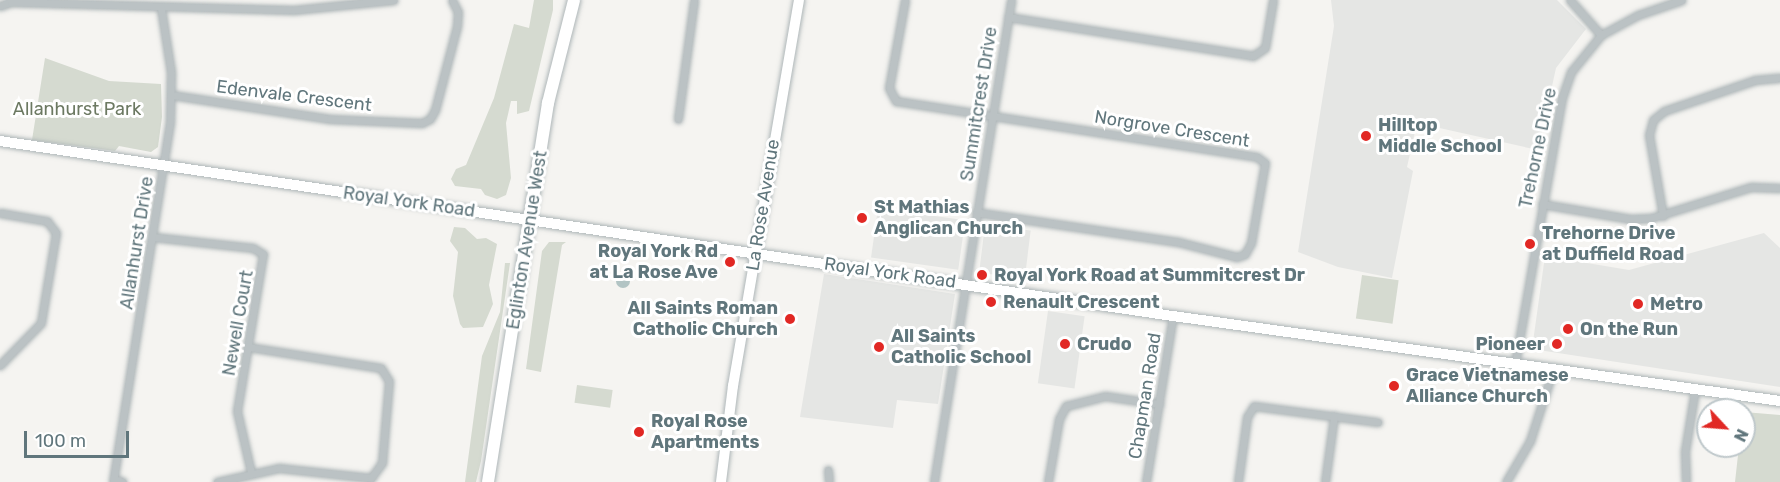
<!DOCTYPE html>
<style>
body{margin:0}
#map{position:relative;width:1780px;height:482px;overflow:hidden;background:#f5f4f1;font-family:Rubik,sans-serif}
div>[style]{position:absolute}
.built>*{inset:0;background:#e5e6e4;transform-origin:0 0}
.green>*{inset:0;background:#d5dad0;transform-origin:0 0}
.water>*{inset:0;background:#b2c4c4}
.round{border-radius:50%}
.roads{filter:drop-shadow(0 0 2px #aeb6b8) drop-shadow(0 0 2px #aeb6b8)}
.street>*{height:7px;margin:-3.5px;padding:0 3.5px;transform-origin:3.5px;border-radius:3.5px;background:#bbc2c4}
.secondary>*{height:10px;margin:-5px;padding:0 5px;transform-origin:5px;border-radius:5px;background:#fff}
.primary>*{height:12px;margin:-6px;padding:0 6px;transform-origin:6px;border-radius:6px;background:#fff}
.dots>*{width:16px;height:16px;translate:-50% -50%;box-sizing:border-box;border:3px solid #fff;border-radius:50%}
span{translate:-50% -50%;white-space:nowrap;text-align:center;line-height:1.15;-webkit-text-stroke:6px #fff;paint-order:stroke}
.street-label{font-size:18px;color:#60767c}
.park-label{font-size:18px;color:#6c7962}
.poi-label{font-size:18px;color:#60767c;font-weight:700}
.left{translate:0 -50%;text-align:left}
.right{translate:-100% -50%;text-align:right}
.north{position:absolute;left:1696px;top:398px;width:60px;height:60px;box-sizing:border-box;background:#fff;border:2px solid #bfc8cb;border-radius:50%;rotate:116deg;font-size:16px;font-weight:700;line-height:24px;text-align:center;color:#60767c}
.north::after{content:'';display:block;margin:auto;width:21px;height:27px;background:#e12824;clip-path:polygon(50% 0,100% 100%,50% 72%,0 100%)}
.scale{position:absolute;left:24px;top:431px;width:105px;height:27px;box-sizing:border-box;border:3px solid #60767c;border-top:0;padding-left:8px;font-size:18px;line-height:21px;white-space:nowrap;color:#60767c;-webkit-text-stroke:4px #fff;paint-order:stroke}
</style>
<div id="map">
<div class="built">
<i style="clip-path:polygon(1331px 0,1557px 0,1586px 29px,1556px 68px,1538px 150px,1417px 123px,1407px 167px,1413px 171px,1392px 278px,1338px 267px,1298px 252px,1334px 26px)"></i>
<i style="left:878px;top:208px;width:88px;height:50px;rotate:8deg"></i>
<i style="left:985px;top:225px;width:46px;height:48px;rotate:7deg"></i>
<i style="clip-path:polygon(1764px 233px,1780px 248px,1780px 387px,1532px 349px,1545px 256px,1629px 270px)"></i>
<i style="clip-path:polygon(824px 274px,955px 294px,938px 404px,897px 400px,893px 428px,800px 417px)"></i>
<i style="left:1048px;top:311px;width:37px;height:73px;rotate:8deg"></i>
</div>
<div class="green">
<i style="clip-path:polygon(534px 0,553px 0,553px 10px,529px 111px,517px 114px,517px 101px,511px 101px,506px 123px,511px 178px,506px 195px,497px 199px,485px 195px,481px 189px,455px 186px,451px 179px,456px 169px,466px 165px,494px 98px,514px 24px,529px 28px)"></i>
<i style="clip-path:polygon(45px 58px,109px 81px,161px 84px,162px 117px,158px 147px,151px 152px,119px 146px,115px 151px,32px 140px)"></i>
<i style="clip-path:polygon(454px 227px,465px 228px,477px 239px,486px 238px,497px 244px,489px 285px,493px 304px,483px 327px,463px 328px,460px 324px,453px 296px,458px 252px,450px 241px)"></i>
<i style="clip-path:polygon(549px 242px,566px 242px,562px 245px,541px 372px,526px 369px,542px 251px)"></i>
<i style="clip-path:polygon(505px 263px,510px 263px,481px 461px,476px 482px,465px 482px,482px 356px,500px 312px)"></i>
<i style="left:1362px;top:275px;width:37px;height:44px;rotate:8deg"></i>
<i style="left:577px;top:385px;width:36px;height:18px;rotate:8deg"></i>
<i style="clip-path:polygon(1744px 412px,1780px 415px,1780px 482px,1735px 482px,1739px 446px,1744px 446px)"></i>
</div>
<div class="water">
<i class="round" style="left:616px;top:274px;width:14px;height:14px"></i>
</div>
<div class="roads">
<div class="street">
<i style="left:905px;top:0;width:89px;rotate:100.3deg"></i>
<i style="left:889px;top:88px;width:15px;rotate:62deg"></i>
<i style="left:896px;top:101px;width:365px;rotate:8.8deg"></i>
<i style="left:1257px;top:157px;width:10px;rotate:37deg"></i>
<i style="left:1265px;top:163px;width:81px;rotate:99.9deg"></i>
<i style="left:1251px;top:243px;width:13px;rotate:119deg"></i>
<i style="left:1245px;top:254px;width:9px;rotate:159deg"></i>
<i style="left:1237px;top:257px;width:61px;rotate:-165.7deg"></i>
<i style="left:1178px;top:242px;width:204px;rotate:-171.6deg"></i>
<i style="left:1570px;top:0;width:47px;rotate:48.5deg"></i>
<i style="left:0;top:6px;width:12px;rotate:-20deg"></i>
<i style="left:11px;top:2px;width:283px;rotate:1.6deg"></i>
<i style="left:294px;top:10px;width:100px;rotate:-5.7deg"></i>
<i style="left:1008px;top:17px;width:248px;rotate:9deg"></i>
<i style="left:1253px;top:56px;width:14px;rotate:-34deg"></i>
<i style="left:1265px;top:48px;width:49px;rotate:-80.5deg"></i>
<i style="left:172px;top:95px;width:160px;rotate:8.6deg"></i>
<i style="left:330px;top:119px;width:92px;rotate:2.5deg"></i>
<i style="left:422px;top:123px;width:9px;rotate:-27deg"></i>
<i style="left:430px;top:119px;width:10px;rotate:-61deg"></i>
<i style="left:435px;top:110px;width:87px;rotate:-75.3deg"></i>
<i style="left:457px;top:26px;width:14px;rotate:-86deg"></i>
<i style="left:458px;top:12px;width:13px;rotate:-117deg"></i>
<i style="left:678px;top:119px;width:120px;rotate:-82.3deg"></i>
<i style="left:1542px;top:204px;width:90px;rotate:9.6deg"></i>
<i style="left:1631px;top:219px;width:20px;rotate:-3deg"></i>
<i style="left:1651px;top:218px;width:105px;rotate:-17.2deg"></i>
<i style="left:1751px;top:187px;width:29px;rotate:2deg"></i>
<i style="left:0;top:213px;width:48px;rotate:9.7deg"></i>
<i style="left:47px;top:221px;width:15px;rotate:53deg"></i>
<i style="left:56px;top:233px;width:91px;rotate:99.5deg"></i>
<i style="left:41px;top:323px;width:59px;rotate:134.3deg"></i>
<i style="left:1663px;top:216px;width:82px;rotate:-99.8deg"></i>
<i style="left:1649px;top:135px;width:16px;rotate:-75deg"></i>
<i style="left:1653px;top:120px;width:14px;rotate:-39deg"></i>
<i style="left:1664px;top:111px;width:96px;rotate:-18.8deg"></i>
<i style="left:1755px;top:80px;width:25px;rotate:-5deg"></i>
<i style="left:153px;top:237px;width:101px;rotate:6.3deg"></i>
<i style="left:253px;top:248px;width:12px;rotate:31deg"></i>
<i style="left:263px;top:254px;width:159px;rotate:99.4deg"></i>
<i style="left:237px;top:411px;width:63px;rotate:77.1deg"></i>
<i style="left:1515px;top:364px;width:270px;rotate:-80deg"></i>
<i style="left:1562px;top:98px;width:28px;rotate:-71deg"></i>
<i style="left:1571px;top:72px;width:48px;rotate:-51deg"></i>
<i style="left:1601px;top:35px;width:42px;rotate:-28.4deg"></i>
<i style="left:1638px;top:15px;width:46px;rotate:-18.8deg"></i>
<i style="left:828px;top:470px;width:12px;rotate:85deg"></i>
<i style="left:114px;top:479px;width:9px;rotate:18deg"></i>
<i style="left:113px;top:482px;width:365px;rotate:-81deg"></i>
<i style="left:170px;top:121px;width:49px;rotate:-88.8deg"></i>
<i style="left:171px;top:72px;width:65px;rotate:-98.9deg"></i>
<i style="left:217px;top:482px;width:64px;rotate:-12.7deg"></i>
<i style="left:279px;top:468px;width:93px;rotate:6.2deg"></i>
<i style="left:371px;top:478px;width:19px;rotate:-54deg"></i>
<i style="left:382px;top:463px;width:82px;rotate:-85.1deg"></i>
<i style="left:389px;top:381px;width:15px;rotate:-122deg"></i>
<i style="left:381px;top:368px;width:135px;rotate:-171deg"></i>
<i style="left:934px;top:482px;width:488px;rotate:-80.9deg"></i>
<i style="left:1048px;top:482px;width:64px;rotate:-80.1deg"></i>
<i style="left:1059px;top:419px;width:15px;rotate:-62deg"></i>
<i style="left:1066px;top:406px;width:40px;rotate:-14.4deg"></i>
<i style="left:1105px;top:396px;width:55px;rotate:8.4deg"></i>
<i style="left:1146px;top:482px;width:168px;rotate:-80.8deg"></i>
<i style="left:1238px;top:482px;width:66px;rotate:-82.1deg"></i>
<i style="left:1247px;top:417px;width:13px;rotate:-58deg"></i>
<i style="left:1254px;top:406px;width:125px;rotate:7.4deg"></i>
<i style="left:1325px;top:482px;width:67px;rotate:-82.2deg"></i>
<i style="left:1506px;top:482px;width:48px;rotate:-59.7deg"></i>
<i style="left:1530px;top:441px;width:75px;rotate:-72.1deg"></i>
<i style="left:1686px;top:482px;width:31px;rotate:-92deg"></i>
<i style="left:1685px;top:451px;width:62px;rotate:-80.7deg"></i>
</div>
<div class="secondary">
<i style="left:0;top:141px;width:1186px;rotate:8.49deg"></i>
<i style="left:1173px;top:316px;width:613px;rotate:7.97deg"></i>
<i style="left:721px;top:482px;width:97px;rotate:-82.9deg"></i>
<i style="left:733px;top:386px;width:392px;rotate:-80.3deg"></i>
</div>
<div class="primary">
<i style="left:488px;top:482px;width:384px;rotate:-81deg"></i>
<i style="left:548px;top:103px;width:106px;rotate:-75.8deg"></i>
</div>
</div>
<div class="dots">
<i style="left:1366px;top:136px;background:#e12824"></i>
<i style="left:862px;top:218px;background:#e12824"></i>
<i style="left:1530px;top:244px;background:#e12824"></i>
<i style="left:730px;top:262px;background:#e12824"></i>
<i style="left:982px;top:275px;background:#e12824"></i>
<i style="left:991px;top:302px;background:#e12824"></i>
<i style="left:1638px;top:304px;background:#e12824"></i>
<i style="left:790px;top:319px;background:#e12824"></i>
<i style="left:1568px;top:329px;background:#e12824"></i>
<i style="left:1065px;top:344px;background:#e12824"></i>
<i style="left:1557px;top:344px;background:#e12824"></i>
<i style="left:879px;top:347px;background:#e12824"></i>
<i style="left:1394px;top:386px;background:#e12824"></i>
<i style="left:639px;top:432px;background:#e12824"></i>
</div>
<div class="street-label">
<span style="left:294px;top:96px;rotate:7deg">Edenvale Crescent</span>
<span style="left:979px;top:104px;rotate:-81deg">Summitcrest Drive</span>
<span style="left:1172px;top:129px;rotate:9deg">Norgrove Crescent</span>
<span style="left:1538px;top:148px;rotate:-78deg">Trehorne Drive</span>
<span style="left:409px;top:202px;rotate:8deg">Royal York Road</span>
<span style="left:763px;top:205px;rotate:-81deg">La Rose Avenue</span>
<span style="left:527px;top:240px;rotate:-81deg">Eglinton Avenue West</span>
<span style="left:137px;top:243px;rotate:-81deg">Allanhurst Drive</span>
<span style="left:890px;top:273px;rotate:8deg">Royal York Road</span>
<span style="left:238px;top:323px;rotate:-80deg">Newell Court</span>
<span style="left:1145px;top:396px;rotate:-81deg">Chapman Road</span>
</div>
<div class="park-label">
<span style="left:77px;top:109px">Allanhurst Park</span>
</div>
<div class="poi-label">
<span class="left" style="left:1378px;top:136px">Hilltop<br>Middle School</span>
<span class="left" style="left:874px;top:218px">St Mathias<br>Anglican Church</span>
<span class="left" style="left:1542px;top:244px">Trehorne Drive<br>at Duffield Road</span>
<span class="right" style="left:718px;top:262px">Royal York Rd<br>at La Rose Ave</span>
<span class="left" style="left:994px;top:275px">Royal York Road at Summitcrest Dr</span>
<span class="left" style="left:1003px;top:302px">Renault Crescent</span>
<span class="left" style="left:1650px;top:304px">Metro</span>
<span class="right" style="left:778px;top:319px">All Saints Roman<br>Catholic Church</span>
<span class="left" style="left:1580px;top:329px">On the Run</span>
<span class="left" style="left:891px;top:347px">All Saints<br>Catholic School</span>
<span class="left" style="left:1077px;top:344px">Crudo</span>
<span class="right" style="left:1545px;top:344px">Pioneer</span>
<span class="left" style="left:1406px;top:386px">Grace Vietnamese<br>Alliance Church</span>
<span class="left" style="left:651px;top:432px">Royal Rose<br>Apartments</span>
</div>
<div class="north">N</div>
<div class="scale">100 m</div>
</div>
